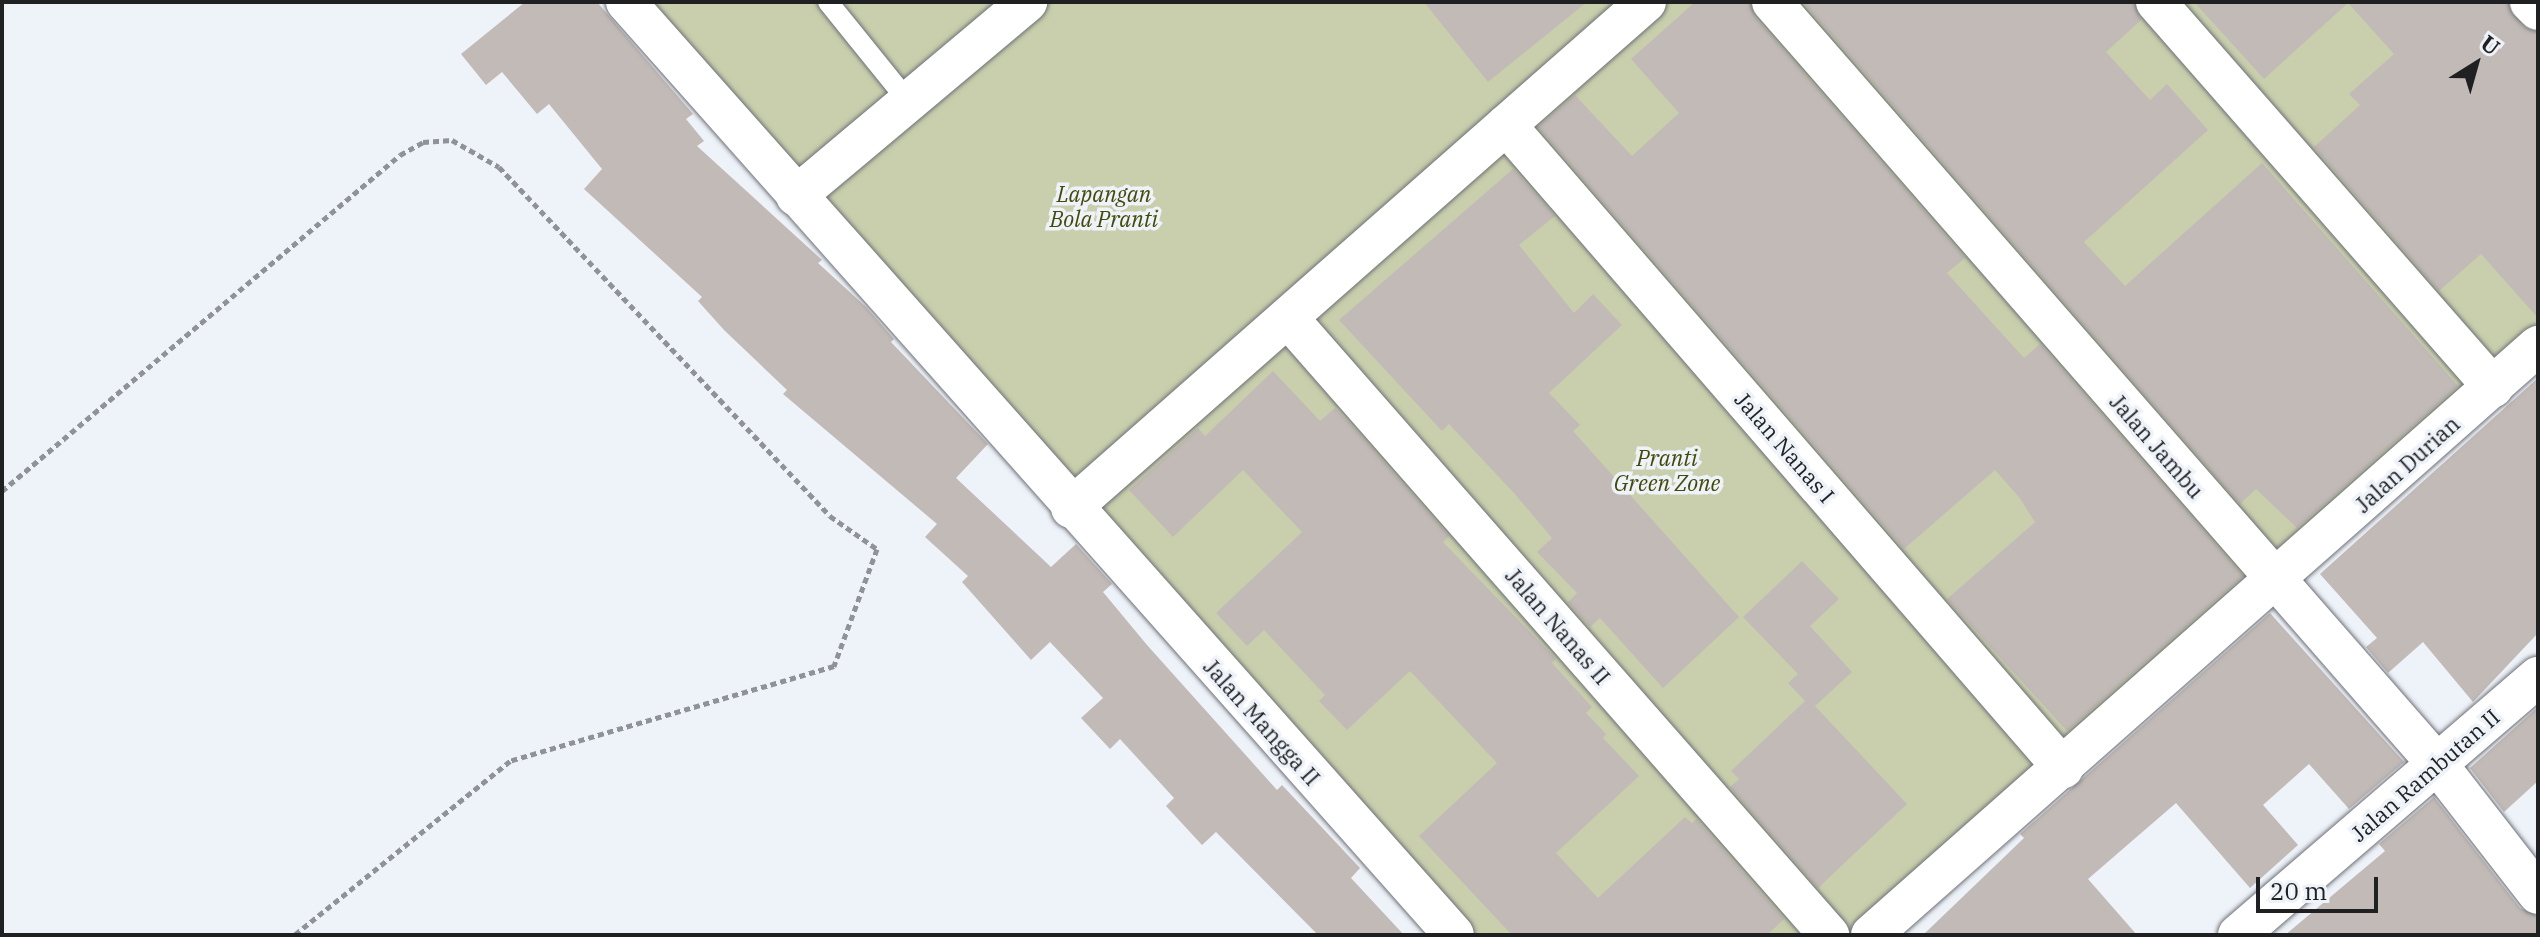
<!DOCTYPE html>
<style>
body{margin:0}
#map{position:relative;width:2540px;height:937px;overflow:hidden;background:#eef2f9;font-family:"IBM Plex Serif",serif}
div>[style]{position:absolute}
.green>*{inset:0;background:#c9cfad}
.building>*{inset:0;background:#c2bab6}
.path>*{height:5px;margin-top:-2.5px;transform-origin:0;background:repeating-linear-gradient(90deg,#8f9297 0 6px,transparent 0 10px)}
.roads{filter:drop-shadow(0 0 2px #6e7177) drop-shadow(0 0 2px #6e7177)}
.lane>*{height:20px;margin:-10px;padding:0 10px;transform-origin:10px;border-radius:10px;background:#fff}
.street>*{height:40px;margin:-20px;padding:0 20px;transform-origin:20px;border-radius:20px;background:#fff}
span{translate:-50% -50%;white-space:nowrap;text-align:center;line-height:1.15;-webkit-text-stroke:7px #eef2f9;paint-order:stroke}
.park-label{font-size:22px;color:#434a08;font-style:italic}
.street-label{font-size:22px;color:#1e2022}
.frame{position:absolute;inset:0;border:4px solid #1e2022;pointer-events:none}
.north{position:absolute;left:2436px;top:24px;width:80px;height:80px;-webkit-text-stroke:6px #eef2f9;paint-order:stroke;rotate:37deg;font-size:22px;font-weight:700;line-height:32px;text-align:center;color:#1e2022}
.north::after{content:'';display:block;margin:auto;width:28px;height:36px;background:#1e2022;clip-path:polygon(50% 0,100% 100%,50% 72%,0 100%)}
.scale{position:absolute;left:2256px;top:877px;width:122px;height:36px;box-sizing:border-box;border:4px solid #1e2022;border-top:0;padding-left:10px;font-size:24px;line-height:28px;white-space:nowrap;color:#1e2022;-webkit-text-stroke:6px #eef2f9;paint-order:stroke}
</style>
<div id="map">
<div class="green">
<i style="clip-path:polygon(626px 2px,2538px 2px,2538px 345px,1869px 935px,1457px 935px)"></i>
</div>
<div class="building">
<i style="clip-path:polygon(525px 2px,597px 2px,693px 114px,686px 119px,704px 141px,697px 146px,822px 260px,818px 263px,866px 307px,894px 339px,891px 342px,988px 444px,956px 478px,1051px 567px,1076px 544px,1112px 584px,1103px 592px,1147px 645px,1277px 790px,1282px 785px,1360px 868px,1351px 878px,1404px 935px,1318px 935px,1216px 832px,1202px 845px,1166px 806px,1174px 798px,1120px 739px,1110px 749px,1081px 718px,1103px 698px,1050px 642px,1031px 660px,962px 582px,968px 576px,925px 537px,937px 524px,783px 394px,787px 390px,724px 330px,698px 301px,702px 297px,584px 189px,602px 169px,549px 104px,537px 114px,502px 72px,486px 85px,461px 54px)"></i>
<i style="clip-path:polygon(1424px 2px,1587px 2px,1488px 82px)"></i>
<i style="clip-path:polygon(1695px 2px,1750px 2px,1755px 17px,1965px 258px,1947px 273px,2024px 358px,2040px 344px,2243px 576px,2067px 731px,1947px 599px,2035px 522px,2019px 497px,1995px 470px,1904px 549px,1538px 127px,1575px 95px,1632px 156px,1679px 113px,1631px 59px)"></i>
<i style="clip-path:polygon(1803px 2px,2134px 2px,2141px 20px,2106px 52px,2150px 100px,2167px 84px,2208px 130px,2084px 242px,2125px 286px,2262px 163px,2458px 386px,2297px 528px,2256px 489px,2240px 504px)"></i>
<i style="clip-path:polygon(2194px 2px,2508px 2px,2522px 26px,2538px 32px,2538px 318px,2481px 254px,2439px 291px,2314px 147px,2360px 105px,2349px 94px,2394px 54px,2348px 3px,2264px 79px)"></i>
<i style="clip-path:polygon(1513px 169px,1555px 216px,1519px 245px,1574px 313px,1593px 294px,1622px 325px,1549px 393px,1580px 425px,1573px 431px,1739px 617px,1663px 688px,1600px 618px,1590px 627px,1568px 602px,1577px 593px,1537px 552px,1552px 538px,1514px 493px,1449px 424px,1442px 431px,1339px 320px)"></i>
<i style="clip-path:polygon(1273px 371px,1320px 421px,1335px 408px,1353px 427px,1449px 536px,1443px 542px,1556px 659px,1552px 663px,1592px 707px,1586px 713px,1606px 734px,1603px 738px,1639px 776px,1556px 853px,1598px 898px,1685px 817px,1692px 823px,1696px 819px,1784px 919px,1767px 935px,1512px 935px,1419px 836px,1497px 763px,1410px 671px,1347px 730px,1319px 701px,1325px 695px,1264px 630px,1247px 646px,1216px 613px,1302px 532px,1243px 470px,1173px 537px,1129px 490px,1198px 428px,1205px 436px)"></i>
<i style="clip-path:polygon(2538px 378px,2538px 633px,2473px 702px,2423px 642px,2388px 673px,2366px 647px,2377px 638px,2320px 574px)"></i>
<i style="clip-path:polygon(1802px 561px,1839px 599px,1810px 626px,1852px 672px,1815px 706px,1907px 804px,1818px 888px,1730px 787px,1739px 779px,1731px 771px,1805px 701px,1788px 683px,1798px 674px,1743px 617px)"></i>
<i style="clip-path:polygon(2270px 613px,2404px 762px,2349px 809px,2309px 764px,2263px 805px,2298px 845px,2250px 888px,2176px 803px,2088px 879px,2137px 935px,1923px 935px,2024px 838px,2020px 834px)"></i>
<i style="clip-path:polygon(2538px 707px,2538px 781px,2504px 812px,2470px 768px)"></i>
<i style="clip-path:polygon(2434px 797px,2520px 908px,2538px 916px,2538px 935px,2285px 935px,2385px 851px,2379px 844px)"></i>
</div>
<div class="path">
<i style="left:2px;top:491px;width:521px;rotate:-40.17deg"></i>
<i style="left:400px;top:155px;width:26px;rotate:-29deg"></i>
<i style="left:423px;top:142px;width:29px;rotate:-4deg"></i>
<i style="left:452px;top:140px;width:54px;rotate:29.9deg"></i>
<i style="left:499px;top:167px;width:481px;rotate:46.5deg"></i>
<i style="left:830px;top:516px;width:57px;rotate:35.1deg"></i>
<i style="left:877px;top:549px;width:125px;rotate:110.2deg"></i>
<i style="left:834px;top:666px;width:338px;rotate:163.7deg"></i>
<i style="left:510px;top:761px;width:277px;rotate:141.1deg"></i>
</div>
<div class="roads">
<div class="lane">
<i style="left:828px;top:2px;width:127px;rotate:51.1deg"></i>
</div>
<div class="street">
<i style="left:626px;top:2px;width:1247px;rotate:48.41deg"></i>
<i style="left:1772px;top:2px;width:1013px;rotate:48.88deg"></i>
<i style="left:2438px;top:765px;width:163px;rotate:52.2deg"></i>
<i style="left:2156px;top:2px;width:512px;rotate:48.8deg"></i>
<i style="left:2530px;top:2px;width:11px;rotate:45deg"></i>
<i style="left:1506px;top:125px;width:851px;rotate:49.1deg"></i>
<i style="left:796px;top:196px;width:302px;rotate:-40deg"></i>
<i style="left:1288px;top:318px;width:821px;rotate:48.75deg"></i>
<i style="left:1071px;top:508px;width:766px;rotate:-41.35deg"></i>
<i style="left:1871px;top:935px;width:890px;rotate:-41.45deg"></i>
<i style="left:2238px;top:935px;width:396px;rotate:-40.7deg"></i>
</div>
</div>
<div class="park-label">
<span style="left:1104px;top:206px">Lapangan<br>Bola Pranti</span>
<span style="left:1667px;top:470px">Pranti<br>Green Zone</span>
</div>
<div class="street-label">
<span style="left:2157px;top:446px;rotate:49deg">Jalan Jambu</span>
<span style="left:1785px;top:447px;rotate:49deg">Jalan Nanas I</span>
<span style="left:2407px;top:464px;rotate:-42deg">Jalan Durian</span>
<span style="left:1558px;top:626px;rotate:49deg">Jalan Nanas II</span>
<span style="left:1262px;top:722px;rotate:48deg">Jalan Mangga II</span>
<span style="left:2425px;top:775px;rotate:-41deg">Jalan Rambutan II</span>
</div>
<div class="frame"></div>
<div class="north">U</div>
<div class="scale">20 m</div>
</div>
